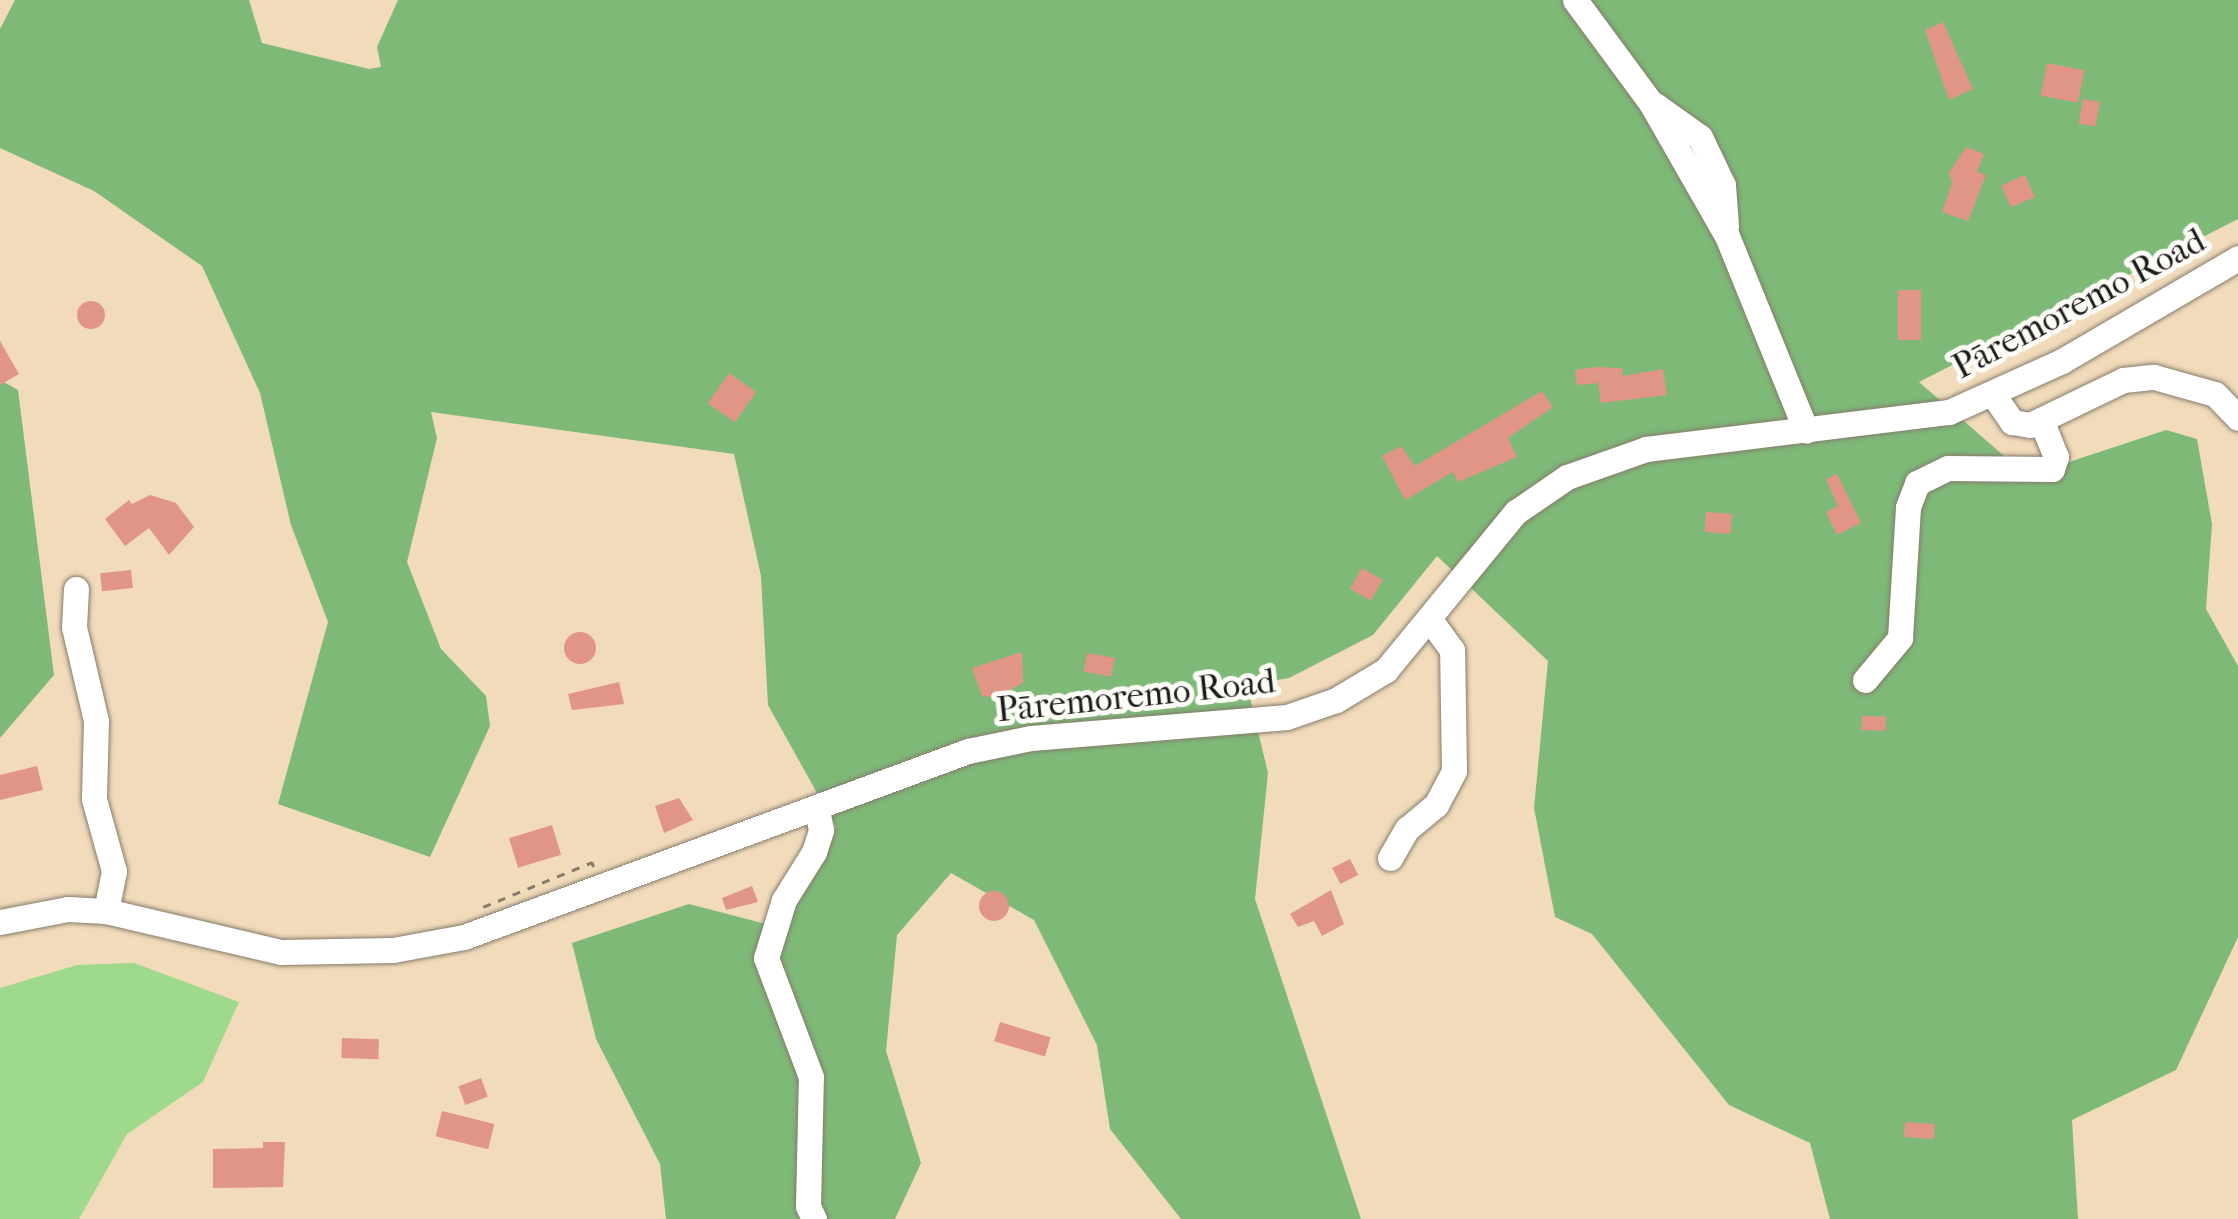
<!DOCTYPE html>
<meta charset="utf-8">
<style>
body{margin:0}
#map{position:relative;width:2238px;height:1219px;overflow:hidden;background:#f1dbbb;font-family:"IM FELL French Canon",serif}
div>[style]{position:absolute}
.green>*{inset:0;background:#9ed98c}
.forest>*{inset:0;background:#7eb978}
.building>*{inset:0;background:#e19586;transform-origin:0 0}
.round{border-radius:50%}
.path>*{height:2.5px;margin-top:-1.25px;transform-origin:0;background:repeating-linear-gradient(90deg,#867c6c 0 8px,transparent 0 16px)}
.roads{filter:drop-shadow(0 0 2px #867c6c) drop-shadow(0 0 2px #867c6c)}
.minor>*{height:25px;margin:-12.5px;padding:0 12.5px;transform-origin:12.5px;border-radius:12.5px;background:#fff}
span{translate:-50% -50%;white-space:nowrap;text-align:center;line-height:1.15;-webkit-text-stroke:10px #fdfcf7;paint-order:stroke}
.street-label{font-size:35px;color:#1c1c1c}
</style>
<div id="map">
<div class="green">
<i style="clip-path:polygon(134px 963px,239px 1002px,203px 1082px,127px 1134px,79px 1219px,0 1219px,0 988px,77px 965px)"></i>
</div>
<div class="forest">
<i style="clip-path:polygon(15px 0,249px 0,262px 43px,369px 69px,381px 67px,377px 47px,398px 0,2238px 0,2238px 219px,1919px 382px,2027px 476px,2166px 430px,2197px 439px,2212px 524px,2206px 609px,2238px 666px,2238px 937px,2176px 1070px,2072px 1120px,2078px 1219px,1830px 1219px,1810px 1143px,1729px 1105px,1592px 934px,1555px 917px,1534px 808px,1548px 661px,1437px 556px,1373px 635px,1289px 678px,1247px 685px,1268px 773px,1255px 899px,1361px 1219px,1181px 1219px,1110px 1129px,1097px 1045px,1034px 920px,951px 873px,897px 935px,886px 1051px,921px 1163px,895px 1219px,666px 1219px,660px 1164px,596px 1039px,572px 943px,689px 904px,774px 926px,836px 827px,768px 705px,761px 576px,734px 454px,431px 412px,437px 438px,407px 562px,441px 649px,486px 696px,490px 726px,430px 857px,278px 804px,328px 622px,291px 525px,260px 393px,202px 266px,94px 191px,0 148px,0 29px)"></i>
<i style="clip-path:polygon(0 380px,18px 390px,54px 675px,0 738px)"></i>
</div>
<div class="building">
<i style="clip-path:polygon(1943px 22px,1973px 89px,1949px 100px,1925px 30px)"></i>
<i style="left:2047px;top:63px;width:38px;height:33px;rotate:11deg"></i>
<i style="left:2083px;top:99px;width:17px;height:25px;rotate:10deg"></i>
<i style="clip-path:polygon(1966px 147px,1984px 154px,1977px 172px,1986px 175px,1968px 221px,1942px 212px,1952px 183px,1949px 173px)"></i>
<i style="left:2025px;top:175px;width:24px;height:26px;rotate:66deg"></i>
<i style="left:1898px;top:290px;width:23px;height:50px"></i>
<i class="round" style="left:77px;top:301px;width:28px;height:28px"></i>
<i style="clip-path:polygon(0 341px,19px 374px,0 385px)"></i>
<i style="clip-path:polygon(1596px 367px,1622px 368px,1623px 376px,1663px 369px,1667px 395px,1601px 403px,1597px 375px,1598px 383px,1577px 385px,1575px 370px)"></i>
<i style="left:729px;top:373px;width:33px;height:37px;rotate:35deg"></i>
<i style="clip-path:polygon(1542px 391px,1553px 407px,1508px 438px,1517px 457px,1458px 482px,1453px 472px,1405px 500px,1382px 456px,1401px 446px,1415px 466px)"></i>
<i style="clip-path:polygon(1837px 474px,1861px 523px,1837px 535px,1826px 512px,1838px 506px,1826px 479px)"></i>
<i style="clip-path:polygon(150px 495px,176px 503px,194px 527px,169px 555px,149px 528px,125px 546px,105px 519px,129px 500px,132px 504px)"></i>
<i style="left:1706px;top:512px;width:26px;height:20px;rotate:4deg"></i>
<i style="left:1362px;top:568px;width:24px;height:24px;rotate:30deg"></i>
<i style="left:131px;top:570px;width:18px;height:31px;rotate:84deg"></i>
<i class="round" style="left:564px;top:632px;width:32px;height:32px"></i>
<i style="clip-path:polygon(1022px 652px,1023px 683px,996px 697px,982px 696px,972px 668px)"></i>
<i style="left:1087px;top:653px;width:28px;height:19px;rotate:10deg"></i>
<i style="clip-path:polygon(619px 682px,624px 704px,572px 710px,568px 694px)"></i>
<i style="left:1862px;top:716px;width:24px;height:14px;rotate:2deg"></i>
<i style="clip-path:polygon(37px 766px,43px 790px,0 800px,0 775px)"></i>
<i style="clip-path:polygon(679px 798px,693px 820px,664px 833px,655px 806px)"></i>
<i style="left:552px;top:825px;width:31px;height:45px;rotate:73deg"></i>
<i style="left:1350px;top:859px;width:18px;height:20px;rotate:63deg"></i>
<i style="clip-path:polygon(752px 886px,758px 902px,726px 910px,722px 898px)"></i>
<i style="clip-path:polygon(1331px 890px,1344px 924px,1322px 936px,1314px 921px,1298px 927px,1290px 914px)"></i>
<i class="round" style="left:979px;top:891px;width:30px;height:30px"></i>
<i style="left:1000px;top:1022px;width:53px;height:20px;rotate:17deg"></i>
<i style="left:342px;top:1038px;width:37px;height:20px;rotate:2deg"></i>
<i style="left:481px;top:1078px;width:20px;height:24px;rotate:70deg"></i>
<i style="left:442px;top:1111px;width:54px;height:26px;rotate:14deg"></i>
<i style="left:1905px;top:1122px;width:30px;height:15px;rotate:4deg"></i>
<i style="clip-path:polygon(263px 1142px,285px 1142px,283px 1187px,213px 1188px,213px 1149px,263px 1148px)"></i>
</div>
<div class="path">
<i style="left:483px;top:907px;width:118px;rotate:-22.4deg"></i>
<i style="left:592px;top:862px;width:5px;rotate:68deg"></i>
</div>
<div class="roads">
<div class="minor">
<i style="left:1575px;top:0;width:128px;rotate:53.6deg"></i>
<i style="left:1651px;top:103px;width:153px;rotate:60.3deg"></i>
<i style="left:1727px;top:236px;width:210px;rotate:67.9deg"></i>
<i style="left:1655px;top:105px;width:55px;rotate:35.4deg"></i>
<i style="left:1700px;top:137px;width:53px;rotate:64.4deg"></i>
<i style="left:1723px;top:185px;width:41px;rotate:85.8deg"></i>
<i style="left:1994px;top:396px;width:32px;rotate:55deg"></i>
<i style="left:2012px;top:422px;width:18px;rotate:9deg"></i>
<i style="left:2030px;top:425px;width:103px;rotate:-25.8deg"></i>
<i style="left:2123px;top:380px;width:31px;rotate:-6deg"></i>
<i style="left:2154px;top:377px;width:63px;rotate:15.6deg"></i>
<i style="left:2215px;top:394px;width:33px;rotate:46deg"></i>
<i style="left:76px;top:589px;width:38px;rotate:93deg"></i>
<i style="left:74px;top:627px;width:97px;rotate:76.8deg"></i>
<i style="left:96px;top:721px;width:78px;rotate:91.5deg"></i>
<i style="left:94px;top:799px;width:75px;rotate:74.5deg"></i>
<i style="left:114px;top:871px;width:41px;rotate:101.3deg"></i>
<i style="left:1865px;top:680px;width:55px;rotate:-50.2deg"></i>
<i style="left:1900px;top:638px;width:131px;rotate:-86.5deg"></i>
<i style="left:1908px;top:507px;width:26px;rotate:-69deg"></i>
<i style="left:1917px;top:483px;width:34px;rotate:-26deg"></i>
<i style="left:1948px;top:468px;width:104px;rotate:0.6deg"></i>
<i style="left:2052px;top:469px;width:13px;rotate:-72deg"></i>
<i style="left:2056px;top:457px;width:37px;rotate:-112deg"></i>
<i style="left:1390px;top:858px;width:34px;rotate:-60deg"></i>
<i style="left:1407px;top:829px;width:38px;rotate:-40deg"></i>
<i style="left:1436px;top:805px;width:38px;rotate:-62deg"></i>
<i style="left:1454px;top:771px;width:121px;rotate:-90.9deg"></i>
<i style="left:1452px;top:650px;width:37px;rotate:-126deg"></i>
<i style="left:0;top:922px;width:69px;rotate:-10.8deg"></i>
<i style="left:68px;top:909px;width:38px;rotate:3deg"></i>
<i style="left:106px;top:911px;width:180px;rotate:13.2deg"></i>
<i style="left:281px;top:952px;width:112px;rotate:-1deg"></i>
<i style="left:393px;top:950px;width:72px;rotate:-10.4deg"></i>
<i style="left:464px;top:937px;width:537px;rotate:-20.26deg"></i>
<i style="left:968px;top:751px;width:64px;rotate:-11.7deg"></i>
<i style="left:1031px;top:738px;width:257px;rotate:-4.7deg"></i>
<i style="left:1287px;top:717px;width:52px;rotate:-19.1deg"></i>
<i style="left:1336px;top:700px;width:58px;rotate:-31deg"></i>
<i style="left:1386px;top:670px;width:205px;rotate:-50.6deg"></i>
<i style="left:1516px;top:512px;width:62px;rotate:-34.5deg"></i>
<i style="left:1567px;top:477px;width:84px;rotate:-19.5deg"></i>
<i style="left:1646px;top:449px;width:305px;rotate:-7deg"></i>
<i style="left:1949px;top:412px;width:124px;rotate:-24.3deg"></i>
<i style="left:2062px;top:361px;width:204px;rotate:-30.3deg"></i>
<i style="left:814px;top:1219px;width:14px;rotate:-115deg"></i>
<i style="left:808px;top:1206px;width:129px;rotate:-88.7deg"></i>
<i style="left:811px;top:1077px;width:127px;rotate:-110.7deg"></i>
<i style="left:766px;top:958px;width:61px;rotate:-72.8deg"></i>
<i style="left:784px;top:900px;width:57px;rotate:-58deg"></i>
<i style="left:814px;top:852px;width:23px;rotate:-72deg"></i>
<i style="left:821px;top:830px;width:20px;rotate:-101deg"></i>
</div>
</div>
<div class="street-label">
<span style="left:2079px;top:304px;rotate:-28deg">Pāremoremo Road</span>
<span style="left:1136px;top:696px;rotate:-6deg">Pāremoremo Road</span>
</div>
</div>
